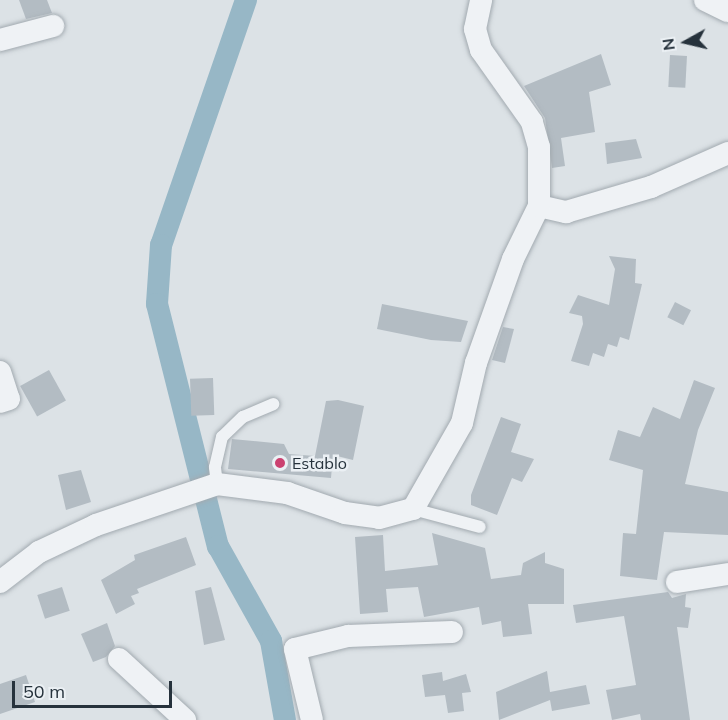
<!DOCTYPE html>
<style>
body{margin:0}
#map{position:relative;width:728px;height:720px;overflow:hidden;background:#dce2e6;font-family:Mulish,sans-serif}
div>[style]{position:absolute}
.canal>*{height:22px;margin:-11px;padding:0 11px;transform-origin:11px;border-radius:11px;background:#97b7c6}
.building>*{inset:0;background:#b3bcc3;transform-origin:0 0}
.roads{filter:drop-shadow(0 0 2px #a2aab0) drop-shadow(0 0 2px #a2aab0)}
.service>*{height:12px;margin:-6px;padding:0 6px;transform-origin:6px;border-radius:6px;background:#eff2f5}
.minor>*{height:22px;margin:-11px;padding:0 11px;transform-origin:11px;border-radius:11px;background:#eff2f5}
.dots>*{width:16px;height:16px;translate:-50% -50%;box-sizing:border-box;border:3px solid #ebf0f4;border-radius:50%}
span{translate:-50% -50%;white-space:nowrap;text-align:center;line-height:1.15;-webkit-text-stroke:5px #ebf0f4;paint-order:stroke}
.poi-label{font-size:16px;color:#26323c}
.left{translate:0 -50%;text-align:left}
.north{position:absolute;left:656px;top:12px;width:60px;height:60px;-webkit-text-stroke:4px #ebf0f4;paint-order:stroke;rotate:262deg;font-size:16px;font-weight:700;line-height:24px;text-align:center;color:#26323c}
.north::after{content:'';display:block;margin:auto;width:21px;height:27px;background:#26323c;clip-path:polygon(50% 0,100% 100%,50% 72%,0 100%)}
.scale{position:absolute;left:12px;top:681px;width:160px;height:27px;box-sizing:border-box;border:3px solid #26323c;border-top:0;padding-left:8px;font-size:18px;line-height:21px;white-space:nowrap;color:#26323c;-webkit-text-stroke:4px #ebf0f4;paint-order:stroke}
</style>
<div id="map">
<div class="canal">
<i style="left:246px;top:0;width:259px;rotate:109.1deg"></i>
<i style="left:161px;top:245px;width:59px;rotate:93.9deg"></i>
<i style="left:157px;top:304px;width:250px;rotate:75.9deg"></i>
<i style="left:218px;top:546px;width:109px;rotate:60.8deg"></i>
<i style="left:271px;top:641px;width:80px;rotate:80deg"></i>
</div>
<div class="building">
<i style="clip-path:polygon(19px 0,47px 0,52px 13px,26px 19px)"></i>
<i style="clip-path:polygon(601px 54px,611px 85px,589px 92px,595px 132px,561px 138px,565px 166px,552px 168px,545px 118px,524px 86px)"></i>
<i style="left:670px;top:55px;width:17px;height:32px;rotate:3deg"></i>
<i style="clip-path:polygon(636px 139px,642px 158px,607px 164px,605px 143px)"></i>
<i style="clip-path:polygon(609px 256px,636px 259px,635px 283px,642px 284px,629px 340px,620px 337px,617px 347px,608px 344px,604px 357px,593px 353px,589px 366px,571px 361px,583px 324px,582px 316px,569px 313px,578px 295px,609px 305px,615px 269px)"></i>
<i style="left:675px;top:302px;width:18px;height:17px;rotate:27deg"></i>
<i style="clip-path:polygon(382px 304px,468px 321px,461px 342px,431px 340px,377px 329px)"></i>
<i style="clip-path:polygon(503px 327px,514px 329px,505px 363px,492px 360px)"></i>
<i style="left:49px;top:370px;width:35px;height:33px;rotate:61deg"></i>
<i style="left:213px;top:378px;width:37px;height:23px;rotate:88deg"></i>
<i style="clip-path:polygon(694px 380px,715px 388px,698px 430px,685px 484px,728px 492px,728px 535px,664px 532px,657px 580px,620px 576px,623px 533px,636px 534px,643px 470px,609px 460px,618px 430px,640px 437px,653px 407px,680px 419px)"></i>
<i style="clip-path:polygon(338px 400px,364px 406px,353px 460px,333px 455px,331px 478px,228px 469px,232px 439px,284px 444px,289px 454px,315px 456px,326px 401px)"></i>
<i style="clip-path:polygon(501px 417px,521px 424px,511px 452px,534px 459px,522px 482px,512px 478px,497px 515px,471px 505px,471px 495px)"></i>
<i style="clip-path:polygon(81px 470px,91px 502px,66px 510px,58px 475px)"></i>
<i style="clip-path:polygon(432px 533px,485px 548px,491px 579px,521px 575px,523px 563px,545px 552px,545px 563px,564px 569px,564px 604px,528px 604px,532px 634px,503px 637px,501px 621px,482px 625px,479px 607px,424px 617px,418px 587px,386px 589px,388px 612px,360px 614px,355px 537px,383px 535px,385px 571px,438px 565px)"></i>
<i style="clip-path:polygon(186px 537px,196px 565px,137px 589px,139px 593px,131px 596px,135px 604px,116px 614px,101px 580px,135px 560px,134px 555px)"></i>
<i style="left:62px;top:587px;width:25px;height:26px;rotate:72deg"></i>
<i style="clip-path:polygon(211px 587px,225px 640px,204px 645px,195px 591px)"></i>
<i style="clip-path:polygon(668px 592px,672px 598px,686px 594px,685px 607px,691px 608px,688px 628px,677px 627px,690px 720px,641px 720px,640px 714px,612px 720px,606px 690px,636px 685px,624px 616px,576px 623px,573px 605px)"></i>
<i style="clip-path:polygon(107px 623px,115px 646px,106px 657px,93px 662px,81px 634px)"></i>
<i style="clip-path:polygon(547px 671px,550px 692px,586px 685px,590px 704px,552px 711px,550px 700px,499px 720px,496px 692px)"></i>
<i style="clip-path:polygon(442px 672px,443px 681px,466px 674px,471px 692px,462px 693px,464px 711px,448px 713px,445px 695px,425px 697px,422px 675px)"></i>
<i style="clip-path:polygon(26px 675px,35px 702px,0 714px,0 684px)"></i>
</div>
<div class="roads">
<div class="service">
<i style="left:217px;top:484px;width:17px;rotate:-97deg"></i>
<i style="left:215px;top:467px;width:31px;rotate:-77deg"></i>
<i style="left:222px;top:437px;width:29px;rotate:-44deg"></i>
<i style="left:243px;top:417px;width:33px;rotate:-23deg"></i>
<i style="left:413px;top:509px;width:69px;rotate:15deg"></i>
</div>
<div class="minor">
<i style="left:705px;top:0;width:25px;rotate:26deg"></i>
<i style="left:0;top:40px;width:55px;rotate:-14.8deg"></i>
<i style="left:539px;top:206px;width:28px;rotate:13deg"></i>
<i style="left:566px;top:212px;width:89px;rotate:-16.4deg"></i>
<i style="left:651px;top:187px;width:84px;rotate:-23.8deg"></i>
<i style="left:0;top:372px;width:28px;rotate:72deg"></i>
<i style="left:9px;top:399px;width:9px;rotate:162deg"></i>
<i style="left:0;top:582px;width:49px;rotate:-37.6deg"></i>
<i style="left:39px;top:552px;width:63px;rotate:-25.3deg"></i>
<i style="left:96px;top:525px;width:128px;rotate:-18.7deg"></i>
<i style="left:217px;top:484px;width:71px;rotate:7.3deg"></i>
<i style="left:287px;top:493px;width:61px;rotate:19deg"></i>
<i style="left:345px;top:513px;width:34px;rotate:8deg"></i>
<i style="left:379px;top:518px;width:35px;rotate:-15deg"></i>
<i style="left:413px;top:509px;width:99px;rotate:-60.3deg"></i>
<i style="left:462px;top:423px;width:62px;rotate:-76.9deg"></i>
<i style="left:476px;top:363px;width:110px;rotate:-70.4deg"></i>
<i style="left:513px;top:259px;width:59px;rotate:-63.9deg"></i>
<i style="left:539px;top:206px;width:59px;rotate:-90deg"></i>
<i style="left:539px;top:147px;width:26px;rotate:-106deg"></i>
<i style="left:532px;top:122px;width:88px;rotate:-125.3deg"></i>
<i style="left:481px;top:50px;width:22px;rotate:-106deg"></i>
<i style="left:475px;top:29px;width:30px;rotate:-78deg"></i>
<i style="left:677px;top:582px;width:52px;rotate:-8.9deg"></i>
<i style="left:119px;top:659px;width:90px;rotate:42.7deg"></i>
<i style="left:312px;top:720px;width:73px;rotate:-103.5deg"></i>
<i style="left:295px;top:649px;width:55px;rotate:-13.8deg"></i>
<i style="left:348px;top:636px;width:104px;rotate:-2.2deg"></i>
</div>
</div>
<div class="dots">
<i style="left:280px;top:463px;background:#cb4170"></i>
</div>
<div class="poi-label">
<span class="left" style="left:292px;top:463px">Establo</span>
</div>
<div class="north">N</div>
<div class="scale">50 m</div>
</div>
